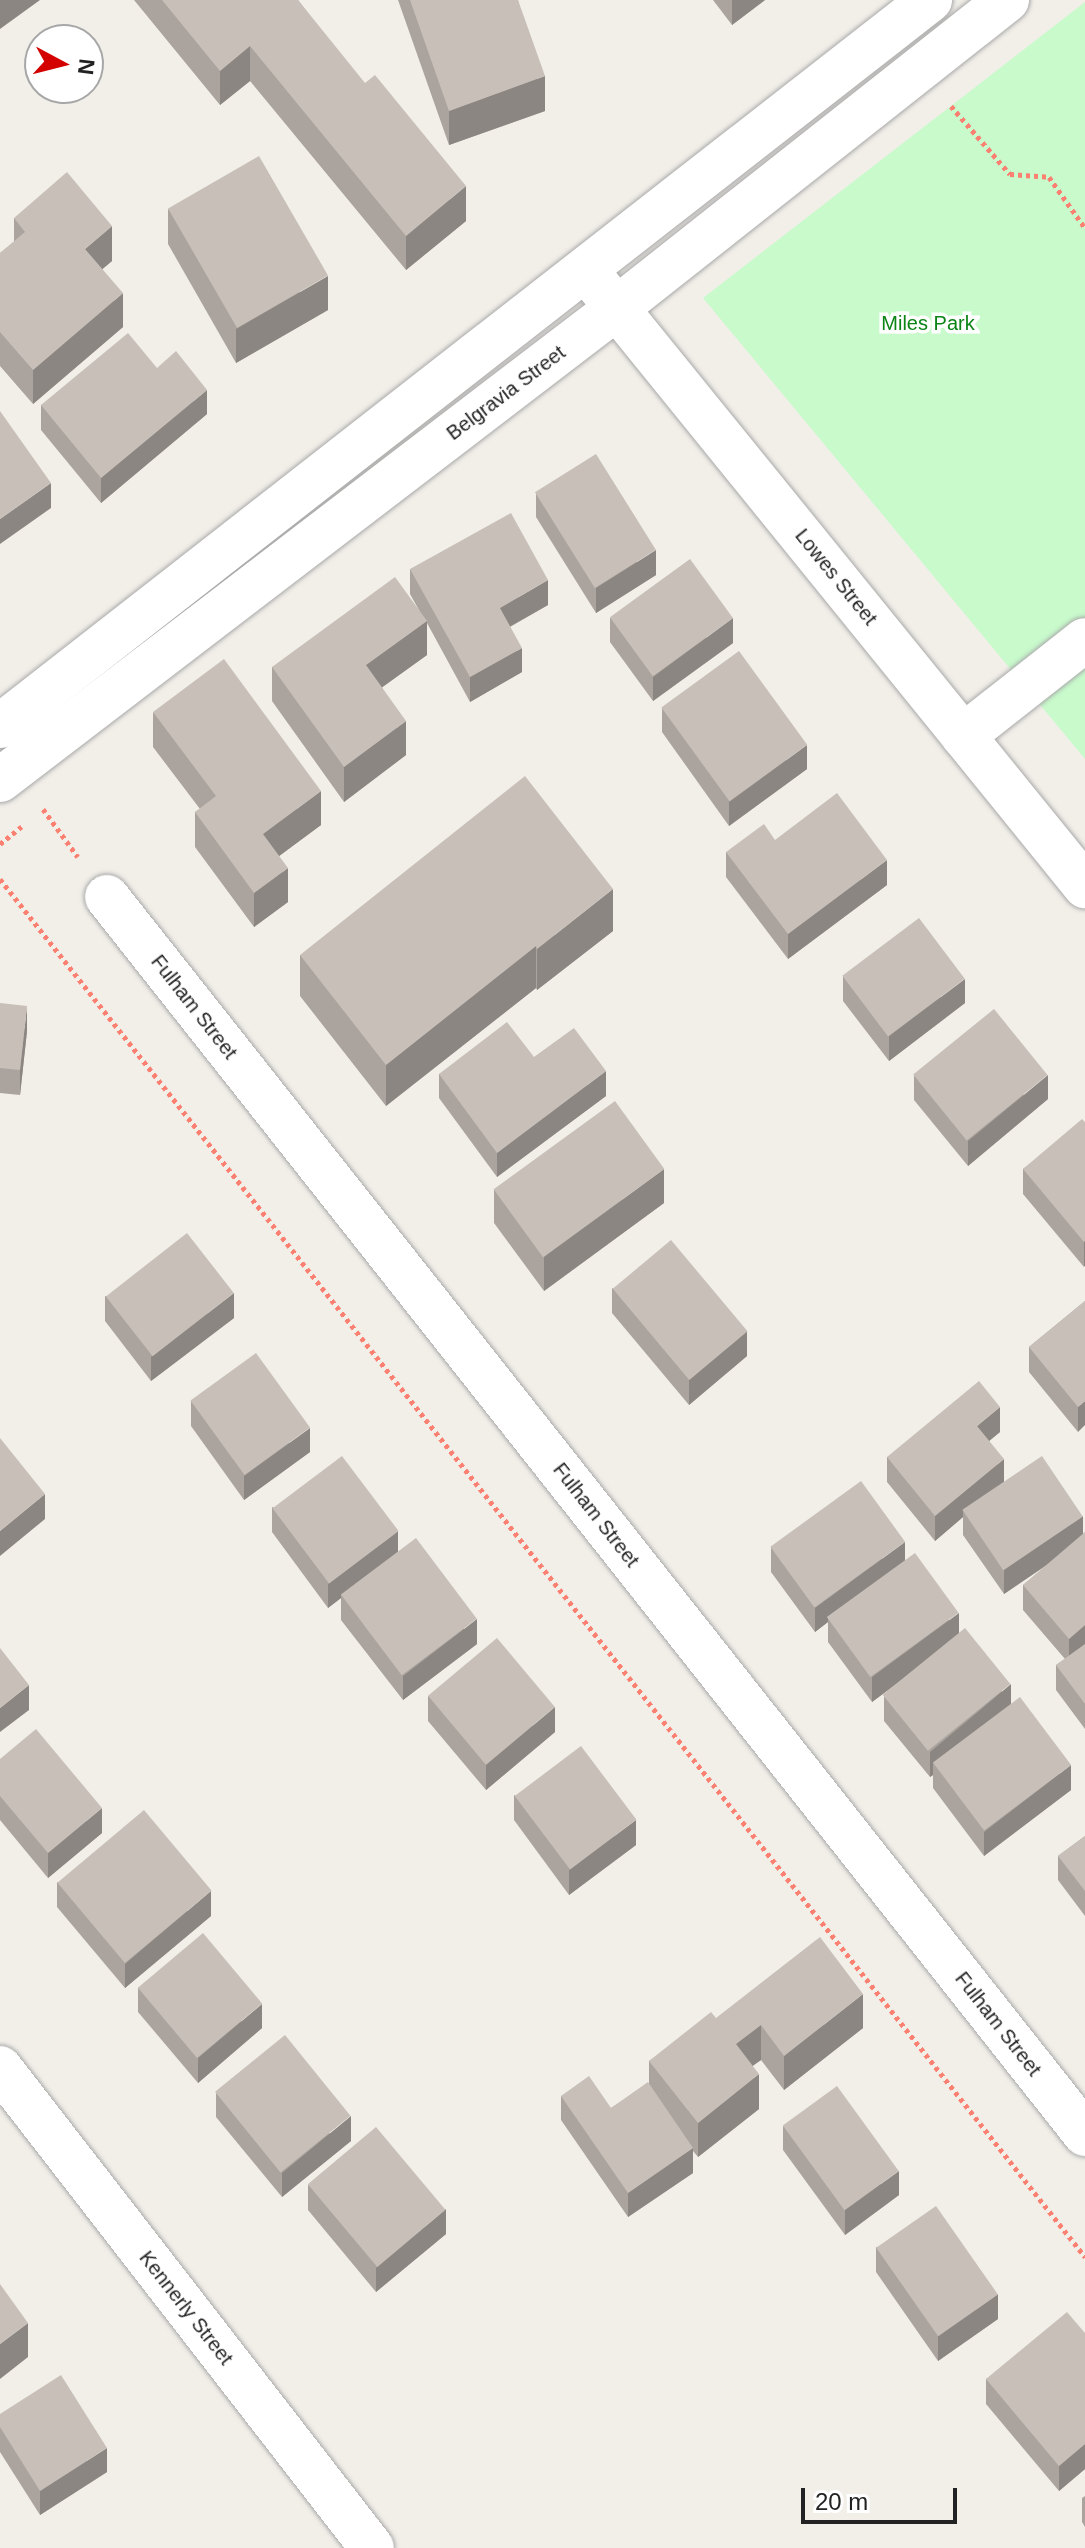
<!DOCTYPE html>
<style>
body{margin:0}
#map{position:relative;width:1085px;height:2548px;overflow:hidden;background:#f2efe9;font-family:Helvetica,sans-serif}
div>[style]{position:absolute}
.park>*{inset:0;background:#c8facc}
.path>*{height:5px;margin-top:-2.5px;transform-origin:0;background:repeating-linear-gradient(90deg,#fa8072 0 4px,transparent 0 8px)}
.roads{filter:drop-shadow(0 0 2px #a9a9a9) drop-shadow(0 0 2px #a9a9a9)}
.minor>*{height:44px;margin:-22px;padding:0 22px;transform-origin:22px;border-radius:22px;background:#fff}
.wall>*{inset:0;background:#aba49e}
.shaded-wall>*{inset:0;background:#8b8681;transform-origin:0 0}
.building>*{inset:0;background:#c7bfb8;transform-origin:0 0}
span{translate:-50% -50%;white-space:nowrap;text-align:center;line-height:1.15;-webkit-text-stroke:7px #fff;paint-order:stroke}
.park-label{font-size:20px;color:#0c8416}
.street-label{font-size:20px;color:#222}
.north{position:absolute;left:24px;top:24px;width:80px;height:80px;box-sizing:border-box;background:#fff;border:2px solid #a7a7a7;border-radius:50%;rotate:97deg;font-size:22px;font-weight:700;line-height:32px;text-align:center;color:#222}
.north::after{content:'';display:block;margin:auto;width:28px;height:36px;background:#d40000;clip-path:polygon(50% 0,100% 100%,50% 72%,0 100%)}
.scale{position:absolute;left:801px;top:2488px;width:156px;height:36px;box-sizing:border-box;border:4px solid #222;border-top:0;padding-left:10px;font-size:24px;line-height:28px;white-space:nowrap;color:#222;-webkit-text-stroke:6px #fff;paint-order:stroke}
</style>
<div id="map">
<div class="park">
<i style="clip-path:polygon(1085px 2px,1085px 759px,703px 298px)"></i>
</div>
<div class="path">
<i style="left:951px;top:106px;width:90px;rotate:49.1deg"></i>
<i style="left:1010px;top:174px;width:39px;rotate:4deg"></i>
<i style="left:1049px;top:177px;width:62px;rotate:54.8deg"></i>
<i style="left:43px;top:809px;width:59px;rotate:53.9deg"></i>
<i style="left:0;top:844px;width:28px;rotate:-39deg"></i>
<i style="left:0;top:879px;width:1754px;rotate:51.78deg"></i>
</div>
<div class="roads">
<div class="minor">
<i style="left:598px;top:285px;width:774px;rotate:50.98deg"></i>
<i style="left:0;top:726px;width:1180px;rotate:-37.98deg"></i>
<i style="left:963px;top:736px;width:155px;rotate:-38.2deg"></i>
<i style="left:0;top:780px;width:777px;rotate:-37.42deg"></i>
<i style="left:617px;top:308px;width:497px;rotate:-38.3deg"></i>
<i style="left:107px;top:897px;width:1577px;rotate:51.67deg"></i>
<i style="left:0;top:2068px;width:607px;rotate:52.22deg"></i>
</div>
</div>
<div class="wall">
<i style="clip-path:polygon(134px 0,298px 0,466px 221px,406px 270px,250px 81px,220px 105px)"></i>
<i style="clip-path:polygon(398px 0,518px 0,545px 111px,449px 145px)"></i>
<i style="clip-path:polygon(713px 0,765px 0,732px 25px)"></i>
<i style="clip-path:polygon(168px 209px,328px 310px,236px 363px,168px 244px)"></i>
<i style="clip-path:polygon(14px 218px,112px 261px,102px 269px,123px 327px,33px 404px,0 366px,0 253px,14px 242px)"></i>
<i style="clip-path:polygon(157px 368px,207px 414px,101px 503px,41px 430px,41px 405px)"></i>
<i style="clip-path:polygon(536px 493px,656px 575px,596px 613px,536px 517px)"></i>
<i style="clip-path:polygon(410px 569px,548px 605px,510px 627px,522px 672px,470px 702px,427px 623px,427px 655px,382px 687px,406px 755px,344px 802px,272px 701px,272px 667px,420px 612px,410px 594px)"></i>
<i style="clip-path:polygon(610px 618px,733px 643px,653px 701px,610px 642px)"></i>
<i style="clip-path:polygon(662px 708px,807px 769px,729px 826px,662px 732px)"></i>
<i style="clip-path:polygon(153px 712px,321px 825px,279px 856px,288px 902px,254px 927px,195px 847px,195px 812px,200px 809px,153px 747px)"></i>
<i style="clip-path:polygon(726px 852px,887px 885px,788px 959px,726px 877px)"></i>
<i style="clip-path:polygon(613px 931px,537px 990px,536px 988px,386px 1106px,300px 996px,300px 955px)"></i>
<i style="clip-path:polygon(843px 976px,965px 1003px,889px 1061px,843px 1001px)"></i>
<i style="clip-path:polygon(0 1003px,27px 1031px,20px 1095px,0 1093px)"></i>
<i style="clip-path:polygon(534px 1057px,606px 1096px,497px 1177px,439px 1098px,439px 1074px)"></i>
<i style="clip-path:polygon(914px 1075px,1048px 1099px,968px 1166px,914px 1100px)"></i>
<i style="clip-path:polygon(1085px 1122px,1085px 1266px,1084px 1267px,1023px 1194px,1023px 1169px)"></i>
<i style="clip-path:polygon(494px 1189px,664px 1203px,544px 1291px,494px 1223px)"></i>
<i style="clip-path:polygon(612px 1288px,747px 1356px,689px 1405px,612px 1313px)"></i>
<i style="clip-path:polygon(105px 1296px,234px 1318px,151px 1381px,105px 1321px)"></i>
<i style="clip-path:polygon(1085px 1301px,1078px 1432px,1029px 1372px,1029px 1347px)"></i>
<i style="clip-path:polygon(191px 1401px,310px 1452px,244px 1500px,191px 1426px)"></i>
<i style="clip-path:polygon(1000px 1432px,989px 1441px,1004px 1482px,1083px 1534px,1085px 1532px,1085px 1729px,1056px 1690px,1056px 1665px,1065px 1659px,1023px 1610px,1023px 1585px,1047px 1565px,1004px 1594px,963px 1535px,963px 1517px,935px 1541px,887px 1482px,887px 1457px)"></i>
<i style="clip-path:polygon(272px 1507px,398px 1552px,477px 1644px,403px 1700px,341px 1620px,341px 1598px,328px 1608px,272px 1532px)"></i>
<i style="clip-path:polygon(771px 1547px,905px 1561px,1011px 1704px,1071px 1790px,984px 1856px,933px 1788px,933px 1775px,930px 1777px,884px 1721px,884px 1697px,918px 1668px,872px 1702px,828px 1642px,828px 1622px,815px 1632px,771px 1572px)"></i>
<i style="clip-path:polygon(428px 1696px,555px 1732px,486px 1790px,428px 1721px)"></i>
<i style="clip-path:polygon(0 1759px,102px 1833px,48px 1878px,0 1820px)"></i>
<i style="clip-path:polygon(514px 1795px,636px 1845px,569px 1895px,514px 1820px)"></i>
<i style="clip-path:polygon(1085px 1836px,1085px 1916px,1058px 1880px,1058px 1856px)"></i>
<i style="clip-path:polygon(57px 1882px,211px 1916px,125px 1988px,57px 1907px)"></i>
<i style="clip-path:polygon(138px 1988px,262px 2028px,198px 2083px,138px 2012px)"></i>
<i style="clip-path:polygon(716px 2018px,863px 2028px,784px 2090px,761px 2060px,752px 2066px,759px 2109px,698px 2157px,693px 2151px,693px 2173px,628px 2217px,561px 2120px,561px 2096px,611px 2108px,649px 2084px,649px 2061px)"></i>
<i style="clip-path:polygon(216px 2093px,351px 2141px,282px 2197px,216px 2117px)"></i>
<i style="clip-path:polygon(783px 2126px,899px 2195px,845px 2235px,783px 2150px)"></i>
<i style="clip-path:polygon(308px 2185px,446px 2234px,376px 2292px,308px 2210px)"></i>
<i style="clip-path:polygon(876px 2247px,998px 2319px,938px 2361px,876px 2272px)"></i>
<i style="clip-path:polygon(1085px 2333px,1085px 2469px,1059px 2491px,986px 2404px,986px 2379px)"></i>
<i style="clip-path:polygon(0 2414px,107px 2472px,40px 2515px,0 2452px)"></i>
<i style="clip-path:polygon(1085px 2496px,1085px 2527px,1082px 2522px,1082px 2498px)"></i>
</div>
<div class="shaded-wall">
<i style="clip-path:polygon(0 0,40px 0,0 29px)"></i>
<i style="clip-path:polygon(732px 0,765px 0,732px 25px)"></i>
<i style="clip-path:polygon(250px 46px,250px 81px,220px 105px,220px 71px)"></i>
<i style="clip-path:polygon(545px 76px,545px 111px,449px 145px,449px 111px)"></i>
<i style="clip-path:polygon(466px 186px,466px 221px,406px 270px,406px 236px)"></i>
<i style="clip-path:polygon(112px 226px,112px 261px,85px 284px,85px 249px)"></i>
<i style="clip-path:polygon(328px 276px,328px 310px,236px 363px,236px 329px)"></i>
<i style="clip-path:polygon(123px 293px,123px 327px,33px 404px,33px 370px)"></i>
<i style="clip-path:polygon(207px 390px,207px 414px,101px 503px,101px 478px)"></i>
<i style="clip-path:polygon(51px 483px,51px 508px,0 544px,0 519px)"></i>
<i style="clip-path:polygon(656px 550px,656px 575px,596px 613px,596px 588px)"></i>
<i style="clip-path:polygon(548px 580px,548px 605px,500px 632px,500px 608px)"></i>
<i style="clip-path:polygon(733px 618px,733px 643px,653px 701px,653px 677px)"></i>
<i style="clip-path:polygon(427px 621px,427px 655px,366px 699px,366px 665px)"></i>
<i style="clip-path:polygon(522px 648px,522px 672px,470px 702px,470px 677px)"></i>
<i style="clip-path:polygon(406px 721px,406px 755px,344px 802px,344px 767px)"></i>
<i style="clip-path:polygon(807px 745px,807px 769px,729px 826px,729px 802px)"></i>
<i style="clip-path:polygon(321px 791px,321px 825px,263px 868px,263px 834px)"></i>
<i style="clip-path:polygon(887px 860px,887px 885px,788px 959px,788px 934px)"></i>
<i style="clip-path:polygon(288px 868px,288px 902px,254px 927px,254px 893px)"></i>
<i style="clip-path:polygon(613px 889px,613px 931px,537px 990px,537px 949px)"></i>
<i style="clip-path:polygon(536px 946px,536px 988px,386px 1106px,386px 1065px)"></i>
<i style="clip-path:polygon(965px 979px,965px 1003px,889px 1061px,889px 1036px)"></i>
<i style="clip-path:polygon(27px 1006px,27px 1031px,20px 1095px,20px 1070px)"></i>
<i style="clip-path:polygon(606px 1071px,606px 1096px,497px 1177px,497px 1153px)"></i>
<i style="clip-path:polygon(1048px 1075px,1048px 1099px,968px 1166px,968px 1141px)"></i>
<i style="clip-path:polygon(664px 1169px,664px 1203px,544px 1291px,544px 1257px)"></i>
<i style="left:1085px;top:1241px;width:25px;height:1px;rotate:90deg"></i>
<i style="clip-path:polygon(234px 1293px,234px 1318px,151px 1381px,151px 1357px)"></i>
<i style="clip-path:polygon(747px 1331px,747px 1356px,689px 1405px,689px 1380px)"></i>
<i style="clip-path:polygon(1085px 1401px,1085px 1425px,1078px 1432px,1078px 1407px)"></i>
<i style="clip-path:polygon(1000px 1407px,1000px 1432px,977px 1451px,977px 1426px)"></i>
<i style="clip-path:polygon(310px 1428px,310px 1452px,244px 1500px,244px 1476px)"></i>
<i style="clip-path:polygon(1004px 1459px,1004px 1484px,963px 1510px,963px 1517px,935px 1541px,935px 1516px)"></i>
<i style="clip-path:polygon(45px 1494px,45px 1519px,0 1556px,0 1531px)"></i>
<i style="clip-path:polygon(1083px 1516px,1083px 1540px,1004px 1594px,1004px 1570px)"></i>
<i style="clip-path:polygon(398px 1531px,398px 1556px,341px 1595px,341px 1598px,328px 1608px,328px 1584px)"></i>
<i style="clip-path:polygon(905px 1542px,905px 1566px,828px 1618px,828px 1622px,815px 1632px,815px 1608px)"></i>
<i style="clip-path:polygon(959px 1613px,959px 1637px,872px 1702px,872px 1677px)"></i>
<i style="clip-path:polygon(477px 1619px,477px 1644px,403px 1700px,403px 1676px)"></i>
<i style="clip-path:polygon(1085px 1625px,1085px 1650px,1069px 1664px,1069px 1639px)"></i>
<i style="clip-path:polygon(1011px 1684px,1011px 1709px,933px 1763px,933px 1775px,930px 1777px,930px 1752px)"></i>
<i style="clip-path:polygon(29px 1685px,29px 1710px,0 1732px,0 1708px)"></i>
<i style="clip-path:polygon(555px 1707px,555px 1732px,486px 1790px,486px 1765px)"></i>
<i style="clip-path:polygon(1071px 1765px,1071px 1790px,984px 1856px,984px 1832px)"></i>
<i style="clip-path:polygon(102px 1808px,102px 1833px,48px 1878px,48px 1853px)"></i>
<i style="clip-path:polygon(636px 1820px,636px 1845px,569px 1895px,569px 1870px)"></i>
<i style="clip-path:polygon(211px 1891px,211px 1916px,125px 1988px,125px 1964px)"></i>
<i style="clip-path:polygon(863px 1994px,863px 2028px,784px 2090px,784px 2056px)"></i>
<i style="clip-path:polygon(262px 2004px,262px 2028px,198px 2083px,198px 2058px)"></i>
<i style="clip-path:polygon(761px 2025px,761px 2060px,736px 2078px,736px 2044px)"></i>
<i style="clip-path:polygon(759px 2074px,759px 2109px,698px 2157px,698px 2123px)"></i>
<i style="clip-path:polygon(351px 2116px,351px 2141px,282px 2197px,282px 2173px)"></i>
<i style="clip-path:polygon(693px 2148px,693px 2173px,628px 2217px,628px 2193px)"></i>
<i style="clip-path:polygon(899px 2171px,899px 2195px,845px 2235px,845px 2210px)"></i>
<i style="clip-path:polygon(446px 2209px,446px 2234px,376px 2292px,376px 2268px)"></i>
<i style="clip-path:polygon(998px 2294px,998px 2319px,938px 2361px,938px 2336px)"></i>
<i style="clip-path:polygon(28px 2323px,28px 2357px,0 2379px,0 2344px)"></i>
<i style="clip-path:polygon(1085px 2444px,1085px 2469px,1059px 2491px,1059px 2466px)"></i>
<i style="clip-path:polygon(107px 2448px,107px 2472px,40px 2515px,40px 2491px)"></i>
</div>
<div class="building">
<i style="clip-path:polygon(162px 0,298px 0,365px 83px,375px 75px,466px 186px,406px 236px,250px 46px,220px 71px)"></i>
<i style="clip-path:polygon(410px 0,518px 0,545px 76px,449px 111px)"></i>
<i style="left:259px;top:156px;width:138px;height:105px;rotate:60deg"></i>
<i style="clip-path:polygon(67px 172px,112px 226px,85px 249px,123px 293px,33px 370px,0 332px,0 253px,25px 232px,14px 218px)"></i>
<i style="clip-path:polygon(128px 333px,157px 368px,176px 351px,207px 390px,101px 478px,41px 405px)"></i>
<i style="clip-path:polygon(0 411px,51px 483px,0 519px)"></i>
<i style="left:596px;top:454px;width:113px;height:72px;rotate:58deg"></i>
<i style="clip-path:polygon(511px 513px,548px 580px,500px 608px,522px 648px,470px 677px,410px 569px)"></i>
<i style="left:690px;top:559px;width:73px;height:99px;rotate:54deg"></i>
<i style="clip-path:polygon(395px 577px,427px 621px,366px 665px,406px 721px,344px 767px,272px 667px)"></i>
<i style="left:739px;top:651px;width:116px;height:96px;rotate:54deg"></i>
<i style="clip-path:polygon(224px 659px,321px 791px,263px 834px,288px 868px,254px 893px,195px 812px,216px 796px,153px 712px)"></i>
<i style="clip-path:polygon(525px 776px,613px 889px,537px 949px,536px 946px,386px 1065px,300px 955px)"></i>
<i style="clip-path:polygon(837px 793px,887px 860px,788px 934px,726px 852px,764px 824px,775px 840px)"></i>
<i style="left:919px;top:918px;width:76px;height:96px;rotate:53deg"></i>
<i style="clip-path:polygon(0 1003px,27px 1006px,20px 1070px,0 1068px)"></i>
<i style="left:994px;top:1009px;width:85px;height:104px;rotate:51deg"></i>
<i style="clip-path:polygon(507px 1022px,534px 1057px,574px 1028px,606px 1071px,497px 1153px,439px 1074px)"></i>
<i style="left:615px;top:1101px;width:84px;height:150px;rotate:54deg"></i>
<i style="clip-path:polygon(1082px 1119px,1085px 1122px,1085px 1241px,1084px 1242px,1023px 1169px)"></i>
<i style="left:187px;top:1233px;width:76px;height:103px;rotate:52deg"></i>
<i style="left:671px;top:1240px;width:119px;height:76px;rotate:50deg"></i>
<i style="clip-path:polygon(1085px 1301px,1085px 1401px,1078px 1407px,1029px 1347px)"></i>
<i style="left:256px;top:1353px;width:92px;height:81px;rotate:54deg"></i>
<i style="clip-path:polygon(979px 1381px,1000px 1407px,977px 1426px,1004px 1459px,935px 1516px,887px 1457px)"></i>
<i style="clip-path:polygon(0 1438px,45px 1494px,0 1531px)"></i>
<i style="left:342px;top:1456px;width:94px;height:87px;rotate:53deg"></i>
<i style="left:1042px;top:1456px;width:73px;height:96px;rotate:56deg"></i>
<i style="left:861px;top:1481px;width:75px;height:112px;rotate:54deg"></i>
<i style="clip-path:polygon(1085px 1532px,1085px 1625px,1069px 1639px,1023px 1585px)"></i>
<i style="left:416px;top:1538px;width:101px;height:94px;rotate:53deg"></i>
<i style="left:915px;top:1553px;width:74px;height:109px;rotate:54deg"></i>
<i style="left:965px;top:1628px;width:72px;height:106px;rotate:51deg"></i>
<i style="left:497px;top:1638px;width:90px;height:90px;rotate:50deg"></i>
<i style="clip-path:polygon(1085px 1644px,1085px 1704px,1056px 1665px)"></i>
<i style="clip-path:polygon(0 1648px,29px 1685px,0 1708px)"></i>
<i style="left:1020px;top:1697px;width:85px;height:109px;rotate:53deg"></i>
<i style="clip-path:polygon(36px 1729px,102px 1808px,48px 1853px,0 1796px,0 1759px)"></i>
<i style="left:581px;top:1746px;width:92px;height:83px;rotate:53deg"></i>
<i style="left:144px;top:1810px;width:105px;height:113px;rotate:50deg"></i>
<i style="clip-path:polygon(1085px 1836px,1085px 1891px,1058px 1856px)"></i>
<i style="left:203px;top:1933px;width:92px;height:85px;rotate:50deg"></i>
<i style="clip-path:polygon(820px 1937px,863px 1994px,784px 2056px,761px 2025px,736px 2044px,759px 2074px,698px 2123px,649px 2061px,711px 2012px,716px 2018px)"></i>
<i style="left:285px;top:2035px;width:104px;height:90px;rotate:51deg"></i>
<i style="clip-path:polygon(589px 2076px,611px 2108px,648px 2082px,693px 2148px,628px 2193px,561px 2096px)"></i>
<i style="left:837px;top:2086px;width:105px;height:67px;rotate:54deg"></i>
<i style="left:376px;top:2127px;width:108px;height:89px;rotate:50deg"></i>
<i style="left:936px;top:2206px;width:108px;height:73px;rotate:55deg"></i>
<i style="clip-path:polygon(0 2284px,28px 2323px,0 2344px)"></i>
<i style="clip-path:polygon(1067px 2312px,1085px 2333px,1085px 2444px,1059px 2466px,986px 2379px)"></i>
<i style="clip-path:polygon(61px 2375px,107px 2448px,40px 2491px,0 2427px,0 2414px)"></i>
</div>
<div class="park-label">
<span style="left:928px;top:323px">Miles Park</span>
</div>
<div class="street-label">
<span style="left:506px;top:393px;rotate:-37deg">Belgravia Street</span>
<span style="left:836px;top:577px;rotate:51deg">Lowes Street</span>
<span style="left:194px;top:1007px;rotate:52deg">Fulham Street</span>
<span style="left:596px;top:1515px;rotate:52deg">Fulham Street</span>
<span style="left:998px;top:2024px;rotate:52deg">Fulham Street</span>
<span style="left:186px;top:2308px;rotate:52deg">Kennerly Street</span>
</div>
<div class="north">N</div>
<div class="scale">20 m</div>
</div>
